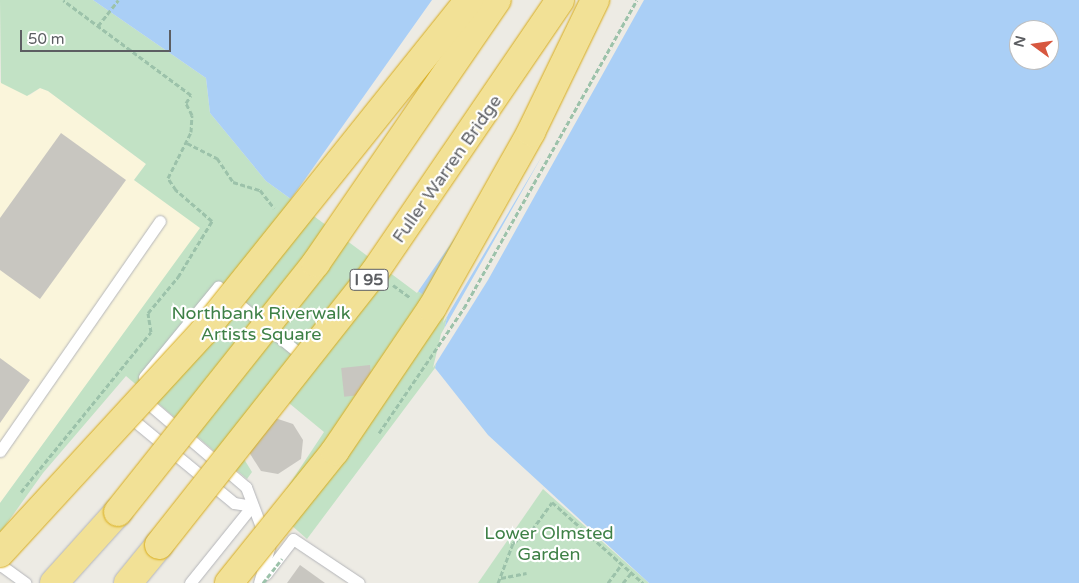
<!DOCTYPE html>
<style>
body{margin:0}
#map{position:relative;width:1079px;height:583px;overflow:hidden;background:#edebe4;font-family:"Varela Round",sans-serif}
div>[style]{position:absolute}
.commercial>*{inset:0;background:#faf5db}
.green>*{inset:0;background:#c2e2c5}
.water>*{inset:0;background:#aacff6}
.pier>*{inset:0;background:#edebe4}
.building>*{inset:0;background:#c8c6c0;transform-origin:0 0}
.path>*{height:3px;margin-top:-1.5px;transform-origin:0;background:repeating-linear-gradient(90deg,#9cc2aa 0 5px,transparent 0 7.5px)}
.roads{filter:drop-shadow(0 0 1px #b4b5b9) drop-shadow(0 0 1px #b4b5b9)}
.lane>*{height:11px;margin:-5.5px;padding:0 5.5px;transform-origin:5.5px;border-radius:5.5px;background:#fff}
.highway>*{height:28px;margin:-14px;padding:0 14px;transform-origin:14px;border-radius:14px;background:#f2e196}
.path-bridge>*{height:3px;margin-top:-1.5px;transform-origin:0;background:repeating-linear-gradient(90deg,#9cc2aa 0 5px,transparent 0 7.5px)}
.bridges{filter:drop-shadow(0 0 1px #d8ab18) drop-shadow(0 0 1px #d8ab18)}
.highway-bridge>*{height:28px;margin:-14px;padding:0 14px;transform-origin:14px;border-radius:14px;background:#f2e196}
span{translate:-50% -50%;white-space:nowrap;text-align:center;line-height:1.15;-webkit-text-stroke:4.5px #fff;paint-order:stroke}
.shield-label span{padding:1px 4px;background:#fff;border:1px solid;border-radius:4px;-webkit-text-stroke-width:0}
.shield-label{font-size:16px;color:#5c5e62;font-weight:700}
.street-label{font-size:18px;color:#5c5e62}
.park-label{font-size:18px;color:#3e8046}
.north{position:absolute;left:1009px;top:20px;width:50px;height:50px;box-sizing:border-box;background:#fff;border:1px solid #bebfc0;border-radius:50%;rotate:284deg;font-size:14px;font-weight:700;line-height:20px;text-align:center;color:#5c5e62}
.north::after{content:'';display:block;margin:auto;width:18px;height:22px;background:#d7573f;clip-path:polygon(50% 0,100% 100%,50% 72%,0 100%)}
.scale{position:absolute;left:20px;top:30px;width:151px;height:22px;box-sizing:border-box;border:2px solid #5c5e62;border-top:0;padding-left:6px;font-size:15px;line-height:18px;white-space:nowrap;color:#5c5e62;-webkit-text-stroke:4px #fff;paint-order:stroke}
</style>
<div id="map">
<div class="commercial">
<i style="clip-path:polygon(0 82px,30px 95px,40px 88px,48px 91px,146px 164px,134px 180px,201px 228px,0 503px)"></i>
</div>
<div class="green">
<i style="clip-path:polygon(0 0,93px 0,206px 78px,210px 113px,266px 181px,448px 313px,435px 368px,307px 539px,273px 509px,324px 432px,278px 394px,244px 459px,252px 472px,247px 479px,126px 376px,43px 473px,0 533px,0 503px,200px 228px,134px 180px,146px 164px,48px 91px,40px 88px,27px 96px,1px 83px)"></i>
<i style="clip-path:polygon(543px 489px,649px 583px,478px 583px)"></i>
</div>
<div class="water">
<i style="clip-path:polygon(evenodd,93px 0,1079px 0,1079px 583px,649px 583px,488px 435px,435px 368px,448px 313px,266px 181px,210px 113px,206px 78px,93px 0,1019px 30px,1049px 30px,1049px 60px,1019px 60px,1019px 30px)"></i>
</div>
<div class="pier">
<i style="clip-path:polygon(432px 0,644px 0,488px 280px,433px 368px,441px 334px,542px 156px,443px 323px,445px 314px,423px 298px,467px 220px,417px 293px,291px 199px)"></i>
</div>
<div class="building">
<i style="clip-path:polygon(61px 133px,126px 180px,40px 299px,0 270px,0 218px)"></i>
<i style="clip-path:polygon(0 358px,30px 380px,0 423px)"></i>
<i style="left:370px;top:365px;width:29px;height:29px;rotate:84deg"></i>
<i style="clip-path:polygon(275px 418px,293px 424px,303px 440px,301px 459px,278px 474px,261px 471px,247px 449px)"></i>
<i style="clip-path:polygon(300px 565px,325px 583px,287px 583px)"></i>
</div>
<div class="path">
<i style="left:98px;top:26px;width:33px;rotate:-52deg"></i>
<i style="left:187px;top:143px;width:34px;rotate:27deg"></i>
<i style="left:217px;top:158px;width:29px;rotate:56deg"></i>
<i style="left:233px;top:182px;width:28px;rotate:17deg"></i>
<i style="left:260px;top:190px;width:23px;rotate:52deg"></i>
<i style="left:393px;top:285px;width:22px;rotate:36deg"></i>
<i style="left:21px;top:492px;width:206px;rotate:-50.9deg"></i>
<i style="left:151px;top:332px;width:19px;rotate:-99deg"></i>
<i style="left:148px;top:313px;width:47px;rotate:-50.2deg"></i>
<i style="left:178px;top:277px;width:66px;rotate:-58.7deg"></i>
<i style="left:212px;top:221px;width:48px;rotate:-139.3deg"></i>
<i style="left:176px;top:190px;width:14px;rotate:-124deg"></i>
<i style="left:168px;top:178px;width:51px;rotate:-63.4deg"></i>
<i style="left:191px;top:132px;width:17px;rotate:-87deg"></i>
<i style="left:192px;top:115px;width:13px;rotate:-117deg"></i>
<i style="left:186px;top:103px;width:9px;rotate:-58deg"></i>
<i style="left:191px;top:95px;width:159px;rotate:-143.4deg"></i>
<i style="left:501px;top:578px;width:26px;rotate:-11deg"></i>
<i style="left:498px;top:583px;width:43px;rotate:-69.4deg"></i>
<i style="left:513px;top:543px;width:23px;rotate:-34deg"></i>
<i style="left:532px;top:530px;width:34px;rotate:-54deg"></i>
<i style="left:552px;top:502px;width:122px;rotate:41.7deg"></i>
<i style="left:608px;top:583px;width:24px;rotate:-54deg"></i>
<i style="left:623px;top:583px;width:13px;rotate:-51deg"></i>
</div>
<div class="roads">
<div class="lane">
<i style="left:144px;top:377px;width:117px;rotate:-50.6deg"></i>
<i style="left:218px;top:287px;width:107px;rotate:39.3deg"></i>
<i style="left:301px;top:355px;width:6px;rotate:129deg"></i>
<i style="left:142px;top:398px;width:137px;rotate:40.6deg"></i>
<i style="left:246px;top:487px;width:65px;rotate:69.3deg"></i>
<i style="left:269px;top:548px;width:36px;rotate:106deg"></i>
<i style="left:126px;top:414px;width:140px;rotate:39.5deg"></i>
<i style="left:234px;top:503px;width:18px;rotate:9deg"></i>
<i style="left:0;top:451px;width:280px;rotate:-55.2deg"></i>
<i style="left:2px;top:552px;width:14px;rotate:90deg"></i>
<i style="left:2px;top:566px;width:29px;rotate:36deg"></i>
<i style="left:266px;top:574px;width:44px;rotate:-52.4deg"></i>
<i style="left:293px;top:539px;width:79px;rotate:33.7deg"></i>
<i style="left:190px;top:583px;width:99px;rotate:-51.2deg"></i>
</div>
<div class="highway">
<i style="left:54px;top:583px;width:96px;rotate:-48deg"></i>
<i style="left:128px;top:583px;width:49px;rotate:-50.8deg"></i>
</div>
</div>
<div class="path-bridge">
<i style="left:379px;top:433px;width:151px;rotate:-55.8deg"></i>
<i style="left:464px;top:308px;width:353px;rotate:-60.7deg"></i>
<i style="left:263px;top:583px;width:31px;rotate:-52deg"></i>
</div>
<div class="bridges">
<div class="highway-bridge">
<i style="left:118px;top:512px;width:318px;rotate:-51.5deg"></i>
<i style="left:316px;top:263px;width:319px;rotate:-55.5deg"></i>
<i style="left:159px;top:545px;width:347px;rotate:-51.7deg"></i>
<i style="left:374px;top:273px;width:330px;rotate:-55.7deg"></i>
<i style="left:0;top:553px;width:301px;rotate:-47.4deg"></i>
<i style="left:204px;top:331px;width:424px;rotate:-51.3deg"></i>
<i style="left:229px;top:583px;width:169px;rotate:-51.2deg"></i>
<i style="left:335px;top:451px;width:173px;rotate:-55.9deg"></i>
<i style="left:432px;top:308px;width:202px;rotate:-60.6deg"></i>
<i style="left:531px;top:132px;width:147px;rotate:-64.1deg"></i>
</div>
</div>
<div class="shield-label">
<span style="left:369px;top:280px">I 95</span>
</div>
<div class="street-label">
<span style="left:447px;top:169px;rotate:-55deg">Fuller Warren Bridge</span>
</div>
<div class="park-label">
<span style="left:261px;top:324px">Northbank Riverwalk<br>Artists Square</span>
<span style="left:549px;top:544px">Lower Olmsted<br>Garden</span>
</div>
<div class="north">N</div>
<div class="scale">50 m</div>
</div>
